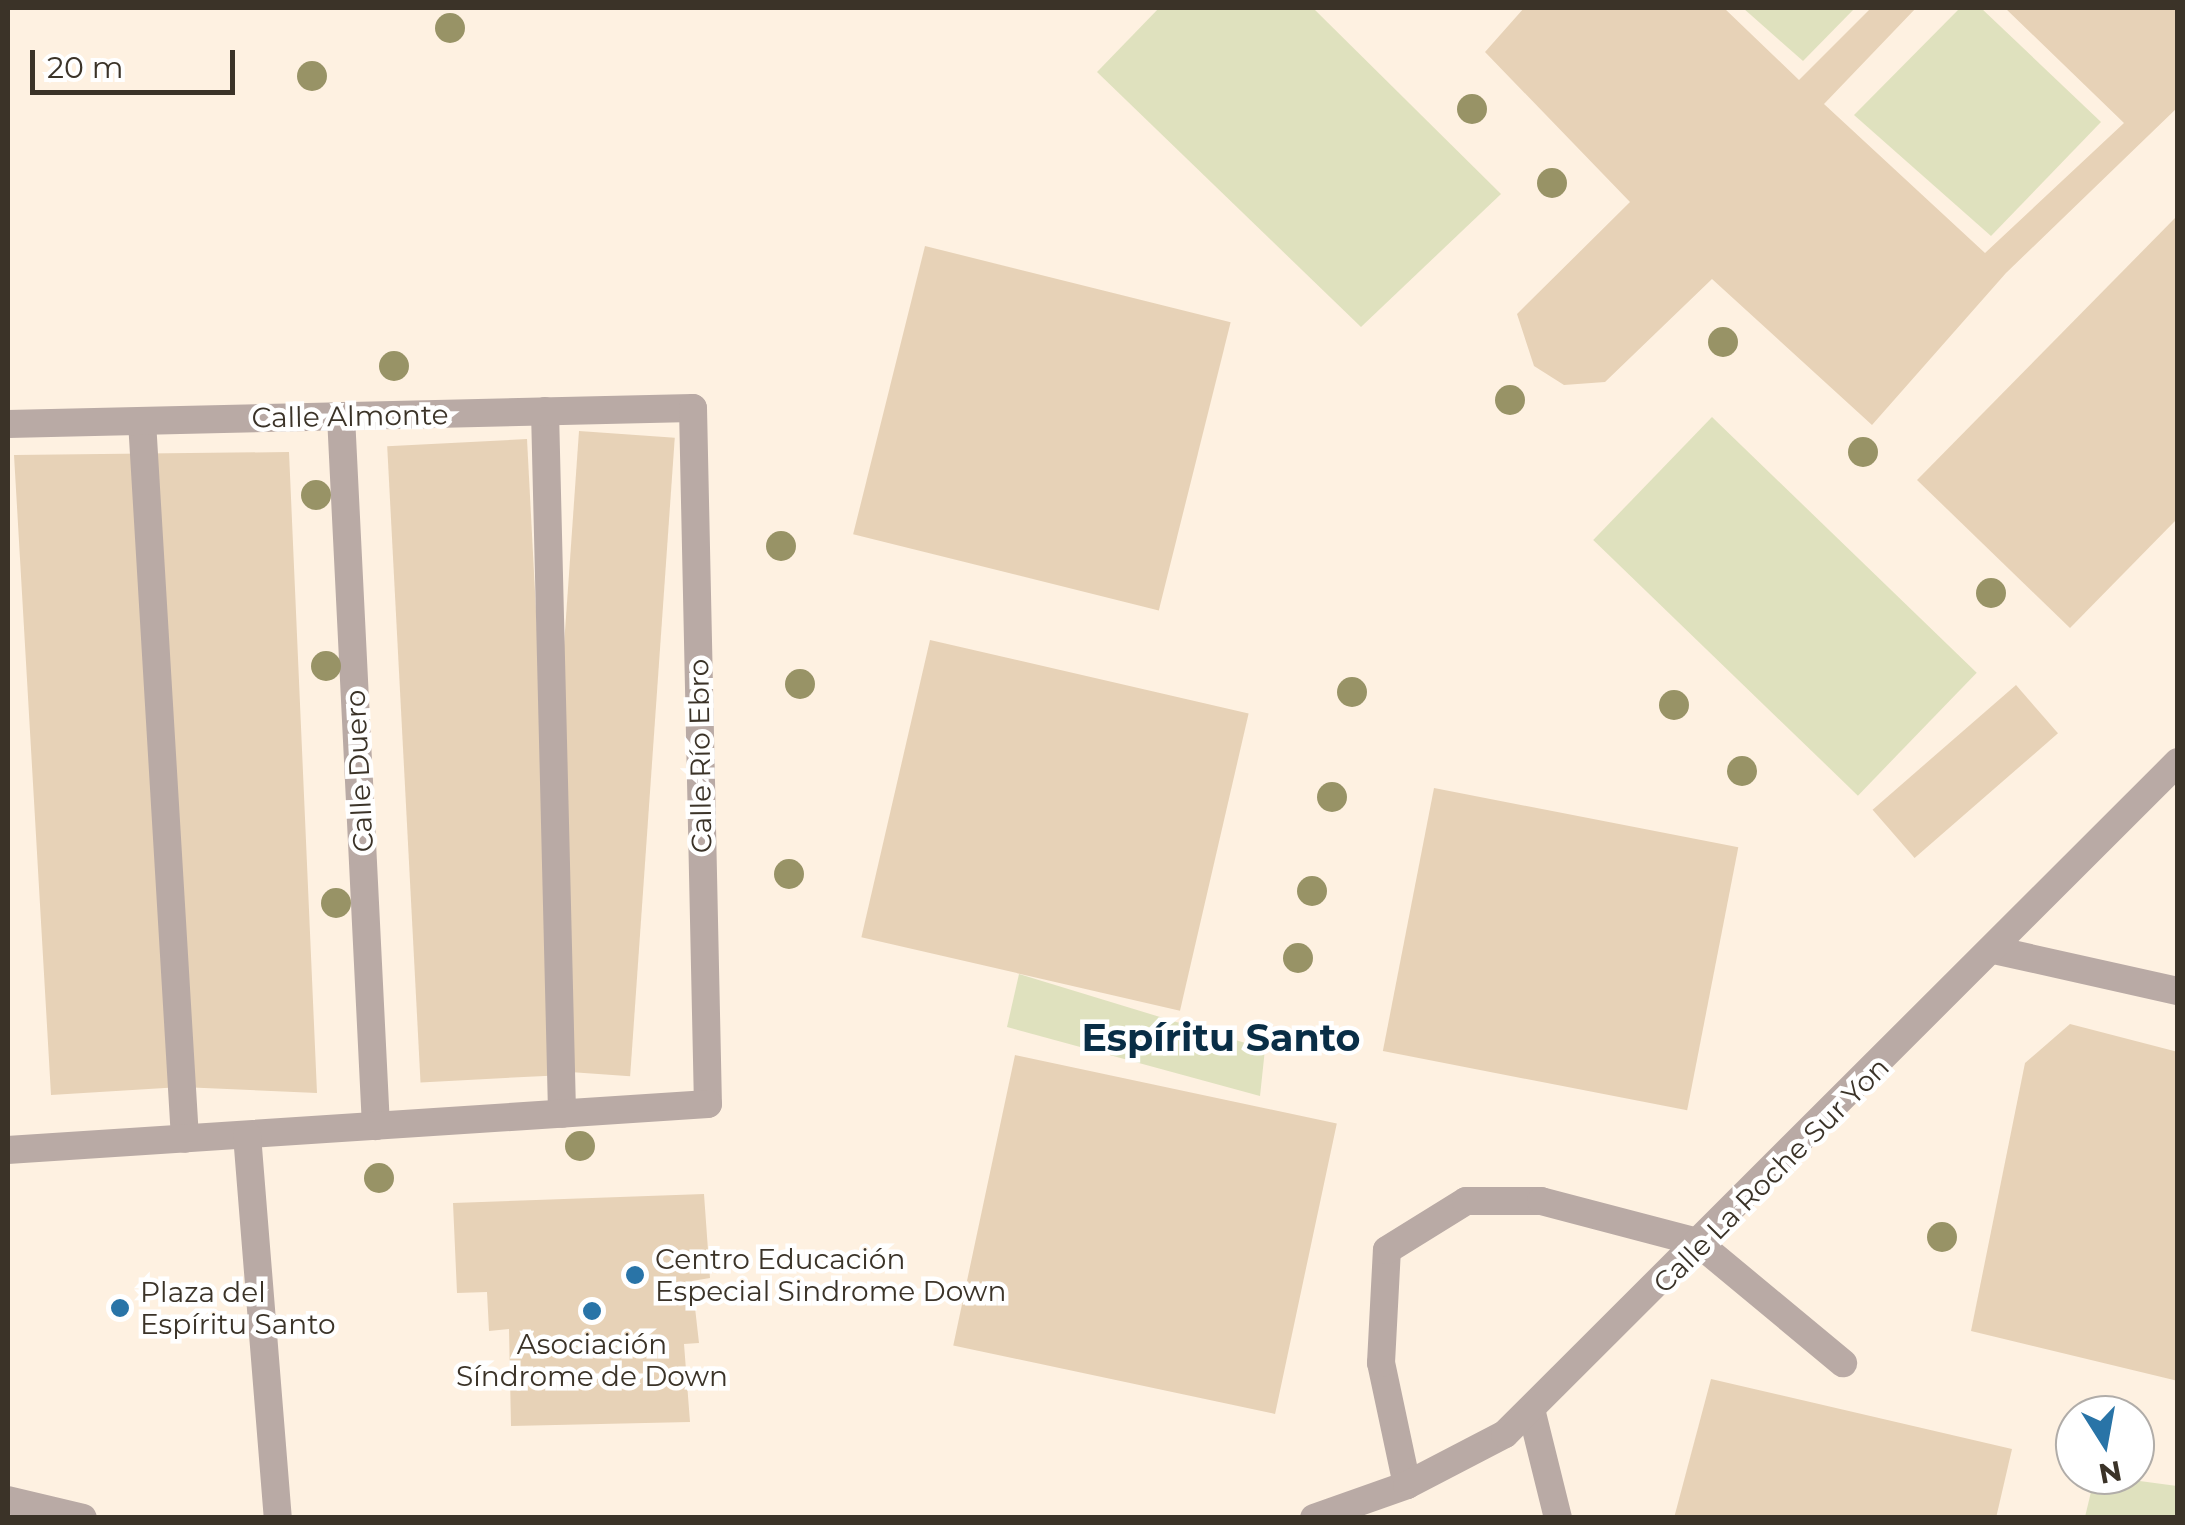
<!DOCTYPE html>
<meta charset="utf-8">
<style>
body{margin:0}
#map{position:relative;width:2185px;height:1525px;overflow:hidden;background:#fef1e1;font-family:Montserrat,sans-serif}
div>[style]{position:absolute}
.green>*{inset:0;background:#dfe1be;transform-origin:0 0}
.building>*{inset:0;background:#e7d2b7;transform-origin:0 0}
.service>*{height:28px;margin:-14px;padding:0 14px;transform-origin:14px;border-radius:14px;background:#b9aaa5}
.pedestrian>*{height:28px;margin:-14px;padding:0 14px;transform-origin:14px;border-radius:14px;background:#b9aaa5}
.minor>*{height:28px;margin:-14px;padding:0 14px;transform-origin:14px;border-radius:14px;background:#b9aaa5}
.trees>*{width:30px;height:30px;margin:-15px;border-radius:50%;background:#989366}
.dots>*{width:28px;height:28px;translate:-50% -50%;box-sizing:border-box;border:5px solid #fff;border-radius:50%}
span{translate:-50% -50%;white-space:nowrap;text-align:center;line-height:1.15;-webkit-text-stroke:9px #fff;paint-order:stroke}
.street-label{font-size:28px;color:#3b3328}
.poi-label{font-size:28px;color:#3b3328}
.left{translate:0 -50%;text-align:left}
.district-label{font-size:38px;color:#092e46;font-weight:700}
.frame{position:absolute;inset:0;border:10px solid #3b3328;pointer-events:none}
.north{position:absolute;left:2055px;top:1395px;width:100px;height:100px;box-sizing:border-box;background:#fff;border:2px solid #b1ada9;border-radius:50%;rotate:169deg;font-size:28px;font-weight:700;line-height:40px;text-align:center;color:#3b3328}
.north::after{content:'';display:block;margin:auto;width:35px;height:45px;background:#2974a7;clip-path:polygon(50% 0,100% 100%,50% 72%,0 100%)}
.scale{position:absolute;left:30px;top:50px;width:205px;height:45px;box-sizing:border-box;border:5px solid #3b3328;border-top:0;padding-left:12px;font-size:30px;line-height:35px;white-space:nowrap;color:#3b3328;-webkit-text-stroke:8px #fff;paint-order:stroke}
</style>
<div id="map">
<div class="green">
<i style="clip-path:polygon(1159px 8px,1313px 8px,1501px 194px,1361px 327px,1097px 72px)"></i>
<i style="clip-path:polygon(1743px 8px,1855px 8px,1803px 61px)"></i>
<i style="clip-path:polygon(1960px 8px,1981px 8px,2101px 122px,1991px 236px,1854px 115px)"></i>
<i style="left:1712px;top:417px;width:368px;height:171px;rotate:44deg"></i>
<i style="clip-path:polygon(1019px 974px,1265px 1049px,1260px 1096px,1007px 1027px)"></i>
<i style="clip-path:polygon(2095px 1475px,2177px 1486px,2177px 1517px,2085px 1517px)"></i>
</div>
<div class="building">
<i style="clip-path:polygon(1524px 8px,1724px 8px,1799px 80px,1871px 8px,1916px 8px,1824px 104px,1985px 253px,2124px 123px,2005px 8px,2178px 8px,2178px 107px,2006px 273px,1872px 425px,1712px 279px,1605px 382px,1564px 385px,1534px 366px,1517px 314px,1630px 202px,1485px 52px)"></i>
<i style="clip-path:polygon(2178px 215px,2178px 518px,2070px 628px,1917px 480px)"></i>
<i style="left:925px;top:246px;width:315px;height:297px;rotate:14deg"></i>
<i style="left:579px;top:431px;width:96px;height:640px;rotate:4deg"></i>
<i style="left:527px;top:439px;width:637px;height:140px;rotate:87deg"></i>
<i style="clip-path:polygon(289px 452px,317px 1093px,181px 1087px,51px 1095px,14px 455px)"></i>
<i style="left:930px;top:640px;width:327px;height:305px;rotate:13deg"></i>
<i style="left:2016px;top:685px;width:64px;height:190px;rotate:49deg"></i>
<i style="left:1434px;top:788px;width:310px;height:268px;rotate:11deg"></i>
<i style="clip-path:polygon(2070px 1024px,2178px 1052px,2178px 1381px,1971px 1331px,2025px 1063px)"></i>
<i style="left:1015px;top:1055px;width:329px;height:297px;rotate:12deg"></i>
<i style="clip-path:polygon(704px 1194px,710px 1278px,692px 1281px,699px 1343px,684px 1344px,690px 1422px,511px 1426px,509px 1329px,489px 1331px,487px 1292px,457px 1293px,453px 1203px)"></i>
<i style="clip-path:polygon(1711px 1379px,2012px 1449px,1996px 1518px,1674px 1518px)"></i>
</div>
<div class="service">
<i style="left:1697px;top:1242px;width:190px;rotate:39.7deg"></i>
<i style="left:1531px;top:1409px;width:112px;rotate:76.1deg"></i>
</div>
<div class="pedestrian">
<i style="left:545px;top:411px;width:703px;rotate:88.61deg"></i>
<i style="left:142px;top:421px;width:719px;rotate:86.57deg"></i>
</div>
<div class="minor">
<i style="left:341px;top:416px;width:711px;rotate:87.18deg"></i>
<i style="left:8px;top:424px;width:685px;rotate:-1.34deg"></i>
<i style="left:693px;top:408px;width:696px;rotate:88.77deg"></i>
<i style="left:708px;top:1104px;width:702px;rotate:176.24deg"></i>
<i style="left:1994px;top:950px;width:189px;rotate:12.6deg"></i>
<i style="left:247px;top:1135px;width:384px;rotate:85.4deg"></i>
<i style="left:1407px;top:1485px;width:125px;rotate:-102deg"></i>
<i style="left:1381px;top:1363px;width:113px;rotate:-87deg"></i>
<i style="left:1387px;top:1250px;width:93px;rotate:-31.8deg"></i>
<i style="left:1466px;top:1201px;width:75px"></i>
<i style="left:1541px;top:1201px;width:161px;rotate:14.7deg"></i>
<i style="left:8px;top:1500px;width:77px;rotate:13.5deg"></i>
<i style="left:1314px;top:1518px;width:99px;rotate:-19.5deg"></i>
<i style="left:1407px;top:1485px;width:110px;rotate:-27.5deg"></i>
<i style="left:1505px;top:1434px;width:951px;rotate:-44.96deg"></i>
</div>
<div class="trees">
<i style="left:450px;top:28px"></i>
<i style="left:312px;top:76px"></i>
<i style="left:1472px;top:109px"></i>
<i style="left:1552px;top:183px"></i>
<i style="left:1723px;top:342px"></i>
<i style="left:394px;top:366px"></i>
<i style="left:1510px;top:400px"></i>
<i style="left:1863px;top:452px"></i>
<i style="left:316px;top:495px"></i>
<i style="left:781px;top:546px"></i>
<i style="left:1991px;top:593px"></i>
<i style="left:326px;top:666px"></i>
<i style="left:800px;top:684px"></i>
<i style="left:1352px;top:692px"></i>
<i style="left:1674px;top:705px"></i>
<i style="left:1742px;top:771px"></i>
<i style="left:1332px;top:797px"></i>
<i style="left:789px;top:874px"></i>
<i style="left:1312px;top:891px"></i>
<i style="left:336px;top:903px"></i>
<i style="left:1298px;top:958px"></i>
<i style="left:580px;top:1146px"></i>
<i style="left:379px;top:1178px"></i>
<i style="left:1942px;top:1237px"></i>
</div>
<div class="dots">
<i style="left:635px;top:1275px;background:#2974a7"></i>
<i style="left:120px;top:1308px;background:#2974a7"></i>
<i style="left:592px;top:1311px;background:#2974a7"></i>
</div>
<div class="street-label">
<span style="left:350px;top:416px;rotate:-1deg">Calle Almonte</span>
<span style="left:700px;top:756px;rotate:-91deg">Calle Río Ebro</span>
<span style="left:359px;top:771px;rotate:-93deg">Calle Duero</span>
<span style="left:1771px;top:1175px;rotate:-45deg">Calle La Roche Sur Yon</span>
</div>
<div class="poi-label">
<span class="left" style="left:655px;top:1275px">Centro Educación<br>Especial Sindrome Down</span>
<span class="left" style="left:140px;top:1308px">Plaza del<br>Espíritu Santo</span>
<span style="left:592px;top:1360px">Asociación<br>Síndrome de Down</span>
</div>
<div class="district-label">
<span style="left:1221px;top:1038px">Espíritu Santo</span>
</div>
<div class="frame"></div>
<div class="north">N</div>
<div class="scale">20 m</div>
</div>
